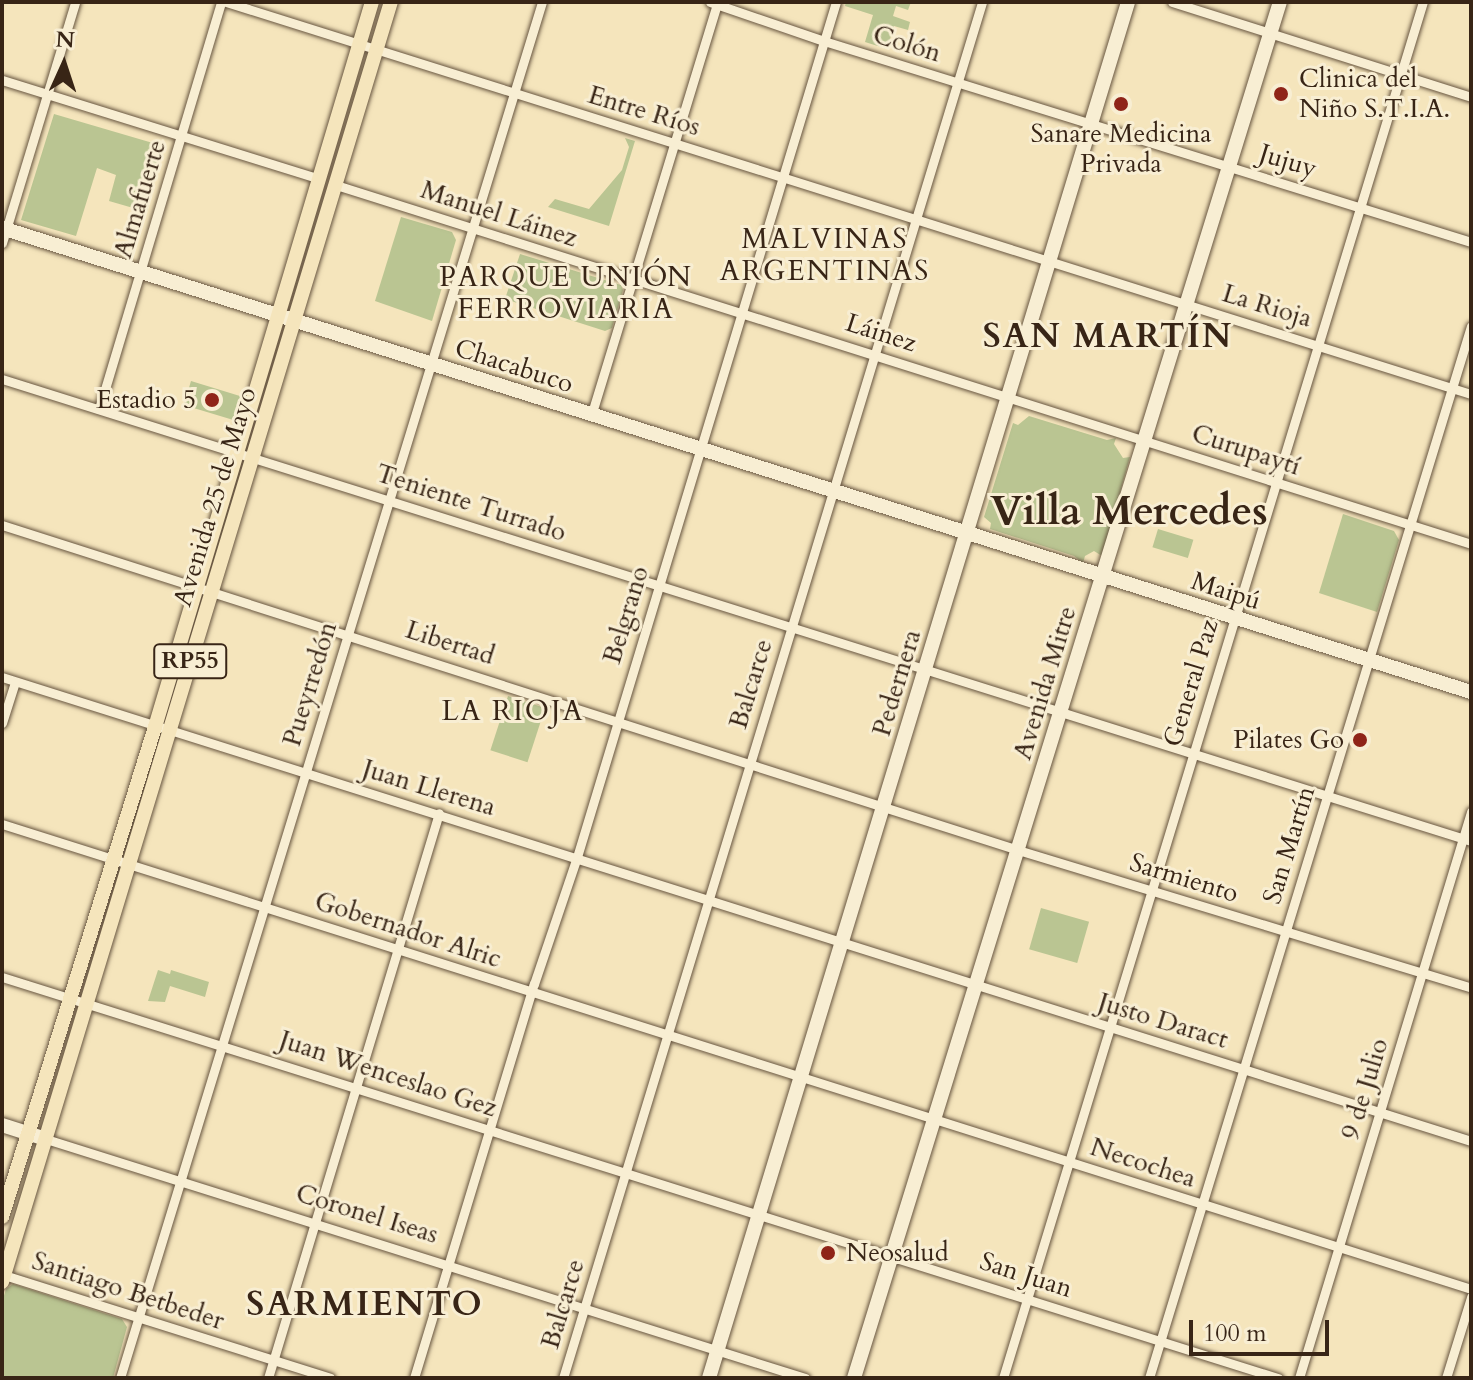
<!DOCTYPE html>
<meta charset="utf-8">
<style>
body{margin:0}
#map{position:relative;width:1473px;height:1380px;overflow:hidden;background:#f5e5bc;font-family:Cardo,serif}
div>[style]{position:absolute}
.green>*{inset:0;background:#bac592;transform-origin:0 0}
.roads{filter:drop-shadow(0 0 2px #675540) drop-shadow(0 0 2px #675540)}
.street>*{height:9px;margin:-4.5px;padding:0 4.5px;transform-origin:4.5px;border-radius:4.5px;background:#f8eed3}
.secondary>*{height:14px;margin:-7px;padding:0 7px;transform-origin:7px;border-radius:7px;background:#f8eed3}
.primary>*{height:14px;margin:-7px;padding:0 7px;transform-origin:7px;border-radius:7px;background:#f5e5bc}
.dots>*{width:22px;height:22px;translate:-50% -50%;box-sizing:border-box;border:4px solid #f8eed3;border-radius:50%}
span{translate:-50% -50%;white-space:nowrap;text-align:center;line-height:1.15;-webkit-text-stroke:6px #f8eed3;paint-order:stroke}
.shield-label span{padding:2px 6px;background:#f8eed3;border:2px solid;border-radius:6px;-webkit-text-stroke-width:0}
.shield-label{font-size:24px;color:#382516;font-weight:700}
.street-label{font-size:26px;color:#382516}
.poi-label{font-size:26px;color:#382516}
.left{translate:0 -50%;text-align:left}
.right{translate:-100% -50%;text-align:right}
.neighbourhood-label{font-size:28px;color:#382516;letter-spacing:2px}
.district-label{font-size:34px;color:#382516;font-weight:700;letter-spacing:2px}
.town-label{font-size:42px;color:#382516;font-weight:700}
.frame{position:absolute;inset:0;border:4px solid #382516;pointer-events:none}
.north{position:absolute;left:24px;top:24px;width:80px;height:80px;-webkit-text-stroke:6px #f8eed3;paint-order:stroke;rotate:3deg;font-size:22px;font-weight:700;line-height:32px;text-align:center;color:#382516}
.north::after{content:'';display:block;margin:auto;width:28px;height:36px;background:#382516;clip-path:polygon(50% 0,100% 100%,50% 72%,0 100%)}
.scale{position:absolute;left:1189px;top:1320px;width:140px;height:36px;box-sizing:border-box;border:4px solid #382516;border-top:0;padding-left:10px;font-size:24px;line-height:28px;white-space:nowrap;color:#382516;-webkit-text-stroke:6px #f8eed3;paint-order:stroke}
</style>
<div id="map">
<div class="green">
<i style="clip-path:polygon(846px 2px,911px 2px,908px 10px,896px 6px,893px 16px,910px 22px,908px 30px,894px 26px,887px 49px,865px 42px,873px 15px,845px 6px)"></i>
<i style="clip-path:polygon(54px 114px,163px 146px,147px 212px,109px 201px,116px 175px,97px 168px,76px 236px,21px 220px)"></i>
<i style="clip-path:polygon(625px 138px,635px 141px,609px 226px,548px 207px,555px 199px,589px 209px,622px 170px,629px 147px)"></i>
<i style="clip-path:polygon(401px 217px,452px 232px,456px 240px,432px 321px,375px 301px)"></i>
<i style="clip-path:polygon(520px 254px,621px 285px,623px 290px,612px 328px,605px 331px,505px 299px)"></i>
<i style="left:191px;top:381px;width:52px;height:25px;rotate:17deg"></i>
<i style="clip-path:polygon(1029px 416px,1107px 440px,1116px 438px,1114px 444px,1123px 458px,1130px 457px,1102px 556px,1094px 551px,1085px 556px,1083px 563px,1074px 556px,990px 529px,991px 523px,984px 517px,1013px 423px,1018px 425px)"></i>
<i style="clip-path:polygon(1343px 514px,1394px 531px,1399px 540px,1377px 612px,1319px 593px)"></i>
<i style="left:1158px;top:529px;width:37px;height:19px;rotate:17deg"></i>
<i style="left:508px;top:696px;width:39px;height:57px;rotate:18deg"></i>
<i style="left:1041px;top:908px;width:50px;height:43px;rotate:16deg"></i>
<i style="clip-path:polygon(158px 970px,170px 974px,171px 970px,209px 982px,205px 997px,170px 986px,165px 1002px,148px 1001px)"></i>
<i style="clip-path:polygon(13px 1284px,122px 1319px,127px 1327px,113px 1378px,2px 1378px,2px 1302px,6px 1289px)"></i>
</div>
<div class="roads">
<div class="street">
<i style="left:226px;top:2px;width:1305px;rotate:17.48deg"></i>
<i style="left:710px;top:2px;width:120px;rotate:18.9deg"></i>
<i style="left:824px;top:41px;width:678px;rotate:17.26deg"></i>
<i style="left:1172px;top:2px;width:314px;rotate:17.6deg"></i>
<i style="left:2px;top:80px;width:332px;rotate:17.3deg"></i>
<i style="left:336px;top:185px;width:1190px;rotate:17.55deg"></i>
<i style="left:2px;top:243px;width:252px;rotate:-73.1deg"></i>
<i style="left:2px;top:379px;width:1540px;rotate:17.46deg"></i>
<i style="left:99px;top:409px;width:425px;rotate:-73.3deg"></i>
<i style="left:591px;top:416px;width:431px;rotate:-73deg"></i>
<i style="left:2px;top:525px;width:1067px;rotate:17.74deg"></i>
<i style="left:1018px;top:850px;width:474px;rotate:16.9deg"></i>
<i style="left:2px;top:677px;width:1541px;rotate:17.53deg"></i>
<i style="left:2px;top:723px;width:43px;rotate:-72.4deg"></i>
<i style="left:2px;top:824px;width:1541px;rotate:17.56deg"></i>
<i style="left:2px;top:977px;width:1338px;rotate:17.45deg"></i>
<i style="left:46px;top:1139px;width:796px;rotate:17.48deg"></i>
<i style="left:4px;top:1275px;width:342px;rotate:17.5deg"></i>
<i style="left:120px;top:1378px;width:1439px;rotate:-72.95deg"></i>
<i style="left:268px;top:1378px;width:590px;rotate:-73.16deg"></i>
<i style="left:414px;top:1378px;width:412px;rotate:-73.1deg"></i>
<i style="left:534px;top:984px;width:134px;rotate:-71.3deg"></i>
<i style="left:577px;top:857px;width:893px;rotate:-73.15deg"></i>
<i style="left:563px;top:1378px;width:1438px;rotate:-73.06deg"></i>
<i style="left:1003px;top:1378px;width:1439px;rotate:-73.03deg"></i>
<i style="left:1149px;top:1378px;width:1100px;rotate:-72.98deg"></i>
<i style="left:1299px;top:1378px;width:592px;rotate:-73.1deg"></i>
<i style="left:1446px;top:1378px;width:85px;rotate:-72.8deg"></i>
</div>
<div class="secondary">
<i style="left:2px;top:228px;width:1541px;rotate:17.53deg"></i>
<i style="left:2px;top:1125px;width:46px;rotate:17.7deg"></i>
<i style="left:709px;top:1378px;width:1438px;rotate:-73.06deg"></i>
<i style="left:854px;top:1378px;width:1440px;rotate:-72.8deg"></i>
</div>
<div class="primary">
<i style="left:2px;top:1217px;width:513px;rotate:-72.66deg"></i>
<i style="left:155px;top:727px;width:757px;rotate:-73.34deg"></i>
<i style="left:2px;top:1282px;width:1338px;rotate:-73.1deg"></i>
</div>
</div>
<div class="dots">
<i style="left:1281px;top:94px;background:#8f2418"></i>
<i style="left:1121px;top:104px;background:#8f2418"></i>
<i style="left:212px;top:400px;background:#8f2418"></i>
<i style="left:1360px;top:740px;background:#8f2418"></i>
<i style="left:828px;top:1253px;background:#8f2418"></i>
</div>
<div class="shield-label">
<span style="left:190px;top:661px">RP55</span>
</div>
<div class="street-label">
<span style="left:907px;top:44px;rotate:17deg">Colón</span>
<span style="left:644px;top:111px;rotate:17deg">Entre Ríos</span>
<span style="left:1288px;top:161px;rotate:17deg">Jujuy</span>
<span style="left:140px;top:199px;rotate:-73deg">Almafuerte</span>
<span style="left:499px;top:214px;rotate:18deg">Manuel Láinez</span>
<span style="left:1267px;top:306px;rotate:17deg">La Rioja</span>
<span style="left:881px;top:333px;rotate:18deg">Láinez</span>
<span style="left:514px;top:366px;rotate:18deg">Chacabuco</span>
<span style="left:1246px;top:450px;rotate:18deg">Curupaytí</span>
<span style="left:215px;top:497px;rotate:-73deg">Avenida 25 de Mayo</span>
<span style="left:471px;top:503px;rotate:18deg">Teniente Turrado</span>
<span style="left:1226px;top:591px;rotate:18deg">Maipú</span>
<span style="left:626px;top:615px;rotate:-73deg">Belgrano</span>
<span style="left:450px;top:643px;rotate:18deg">Libertad</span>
<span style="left:897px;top:683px;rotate:-73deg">Pedernera</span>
<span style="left:1045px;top:683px;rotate:-73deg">Avenida Mitre</span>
<span style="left:1191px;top:683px;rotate:-73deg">General Paz</span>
<span style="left:310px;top:684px;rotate:-73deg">Pueyrredón</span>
<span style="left:751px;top:684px;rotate:-73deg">Balcarce</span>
<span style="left:429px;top:788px;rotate:17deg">Juan Llerena</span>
<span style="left:1289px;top:845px;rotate:-73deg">San Martín</span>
<span style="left:1184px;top:878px;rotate:17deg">Sarmiento</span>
<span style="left:408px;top:930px;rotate:18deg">Gobernador Alric</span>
<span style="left:1163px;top:1021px;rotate:17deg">Justo Daract</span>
<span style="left:388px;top:1074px;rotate:18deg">Juan Wenceslao Gez</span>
<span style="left:1365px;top:1089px;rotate:-73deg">9 de Julio</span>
<span style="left:1143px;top:1163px;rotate:18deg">Necochea</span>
<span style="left:367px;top:1214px;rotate:17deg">Coronel Iseas</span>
<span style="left:1026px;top:1275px;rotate:18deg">San Juan</span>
<span style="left:128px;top:1291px;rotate:18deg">Santiago Betbeder</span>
<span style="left:563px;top:1304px;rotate:-73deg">Balcarce</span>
</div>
<div class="poi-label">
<span class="left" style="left:1299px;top:94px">Clinica del<br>Niño S.T.I.A.</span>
<span style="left:1121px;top:149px">Sanare Medicina<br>Privada</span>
<span class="right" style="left:196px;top:400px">Estadio 5</span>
<span class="right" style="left:1344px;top:740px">Pilates Go</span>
<span class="left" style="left:846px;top:1253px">Neosalud</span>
</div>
<div class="neighbourhood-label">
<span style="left:825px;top:255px">MALVINAS<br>ARGENTINAS</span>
<span style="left:566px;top:293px">PARQUE UNIÓN<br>FERROVIARIA</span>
<span style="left:513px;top:711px">LA RIOJA</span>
</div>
<div class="district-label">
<span style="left:1108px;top:337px">SAN MARTÍN</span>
<span style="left:365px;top:1305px">SARMIENTO</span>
</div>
<div class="town-label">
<span style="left:1129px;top:511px">Villa Mercedes</span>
</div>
<div class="frame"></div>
<div class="north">N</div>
<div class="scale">100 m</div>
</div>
